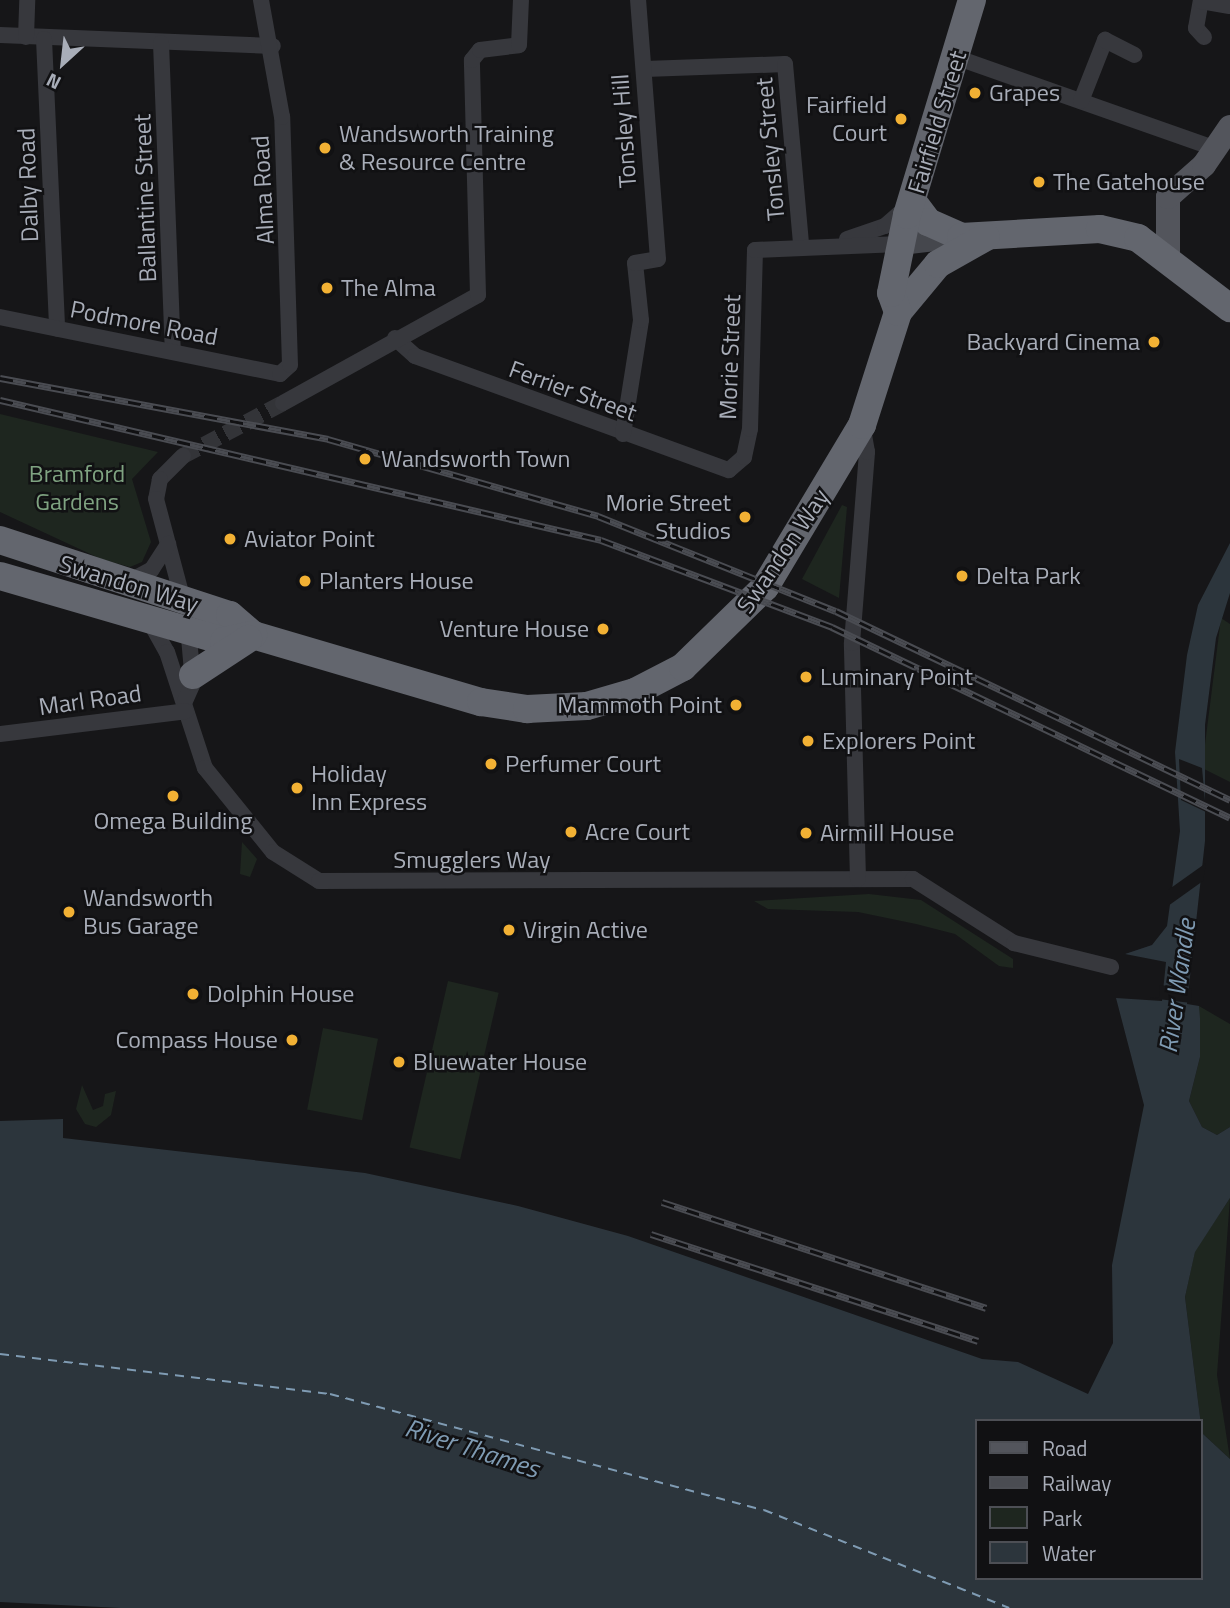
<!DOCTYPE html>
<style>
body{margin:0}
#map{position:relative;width:1230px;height:1608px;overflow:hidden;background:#161618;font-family:"Titillium Web",sans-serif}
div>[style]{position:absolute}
.green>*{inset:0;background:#1e261f;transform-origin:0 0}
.water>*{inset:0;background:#2c353c}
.pier>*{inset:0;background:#161618}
.ferry>*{height:2px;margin-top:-1px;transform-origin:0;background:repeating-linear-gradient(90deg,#7f9bb3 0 9px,transparent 0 16px)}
.street-tunnel>*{height:16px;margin-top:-8px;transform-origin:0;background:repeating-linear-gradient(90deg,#333438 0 16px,transparent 0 24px)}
.street>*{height:16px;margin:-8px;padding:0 8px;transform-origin:8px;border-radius:8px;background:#37383d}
.secondary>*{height:21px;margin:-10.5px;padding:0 10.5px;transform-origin:10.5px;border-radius:10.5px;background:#45474d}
.primary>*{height:24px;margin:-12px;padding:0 12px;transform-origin:12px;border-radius:12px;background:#53555c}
.highway>*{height:28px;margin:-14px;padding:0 14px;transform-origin:14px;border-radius:14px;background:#63666e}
.rail>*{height:7px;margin-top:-3.5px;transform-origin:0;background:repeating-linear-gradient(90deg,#111113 0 13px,#4a4c52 0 26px);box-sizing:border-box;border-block:2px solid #4a4c52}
.dots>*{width:19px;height:19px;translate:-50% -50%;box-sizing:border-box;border:4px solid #111113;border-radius:50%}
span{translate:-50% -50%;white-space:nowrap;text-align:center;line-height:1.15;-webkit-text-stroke:5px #111113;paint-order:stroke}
.poi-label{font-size:24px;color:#a8adb8}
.left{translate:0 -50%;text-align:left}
.right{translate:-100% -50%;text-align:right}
.street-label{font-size:24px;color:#a8adb8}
.park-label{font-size:24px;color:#7fa381}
.water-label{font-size:26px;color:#7f9bb3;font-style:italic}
.legend{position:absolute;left:975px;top:1419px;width:228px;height:161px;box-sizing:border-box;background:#111113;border:2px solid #4d4f55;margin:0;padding:9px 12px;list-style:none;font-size:21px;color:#a8adb8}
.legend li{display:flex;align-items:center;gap:14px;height:35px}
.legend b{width:35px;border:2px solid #4d4f55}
.north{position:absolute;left:28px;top:28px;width:70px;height:70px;-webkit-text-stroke:5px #111113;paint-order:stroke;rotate:207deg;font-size:19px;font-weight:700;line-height:28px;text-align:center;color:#a8adb8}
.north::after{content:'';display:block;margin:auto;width:24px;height:32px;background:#a8adb8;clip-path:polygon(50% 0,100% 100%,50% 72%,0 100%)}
</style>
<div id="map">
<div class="green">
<i style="clip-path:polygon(0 414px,158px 452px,132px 479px,151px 542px,142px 562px,130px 567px,101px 559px,0 512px)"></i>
<i style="clip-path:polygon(842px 505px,847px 507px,839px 598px,802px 579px)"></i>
<i style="clip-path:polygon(1221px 618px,1230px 624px,1230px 782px,1202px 768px)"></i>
<i style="clip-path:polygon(242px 842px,257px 859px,250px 877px,240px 874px)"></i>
<i style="clip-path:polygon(869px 894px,921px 900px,1013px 959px,1013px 968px,999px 966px,955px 934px,916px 924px,858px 912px,768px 909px,754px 901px)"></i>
<i style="left:448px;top:981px;width:52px;height:171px;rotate:13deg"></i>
<i style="clip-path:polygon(1199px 1006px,1230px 1024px,1230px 1127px,1217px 1135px,1202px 1127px,1189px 1101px,1200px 1057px)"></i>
<i style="left:323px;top:1028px;width:56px;height:83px;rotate:11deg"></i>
<i style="clip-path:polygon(82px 1085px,93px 1110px,103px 1106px,105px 1094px,116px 1091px,111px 1115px,96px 1127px,85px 1124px,76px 1109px)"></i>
<i style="clip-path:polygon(1230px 1198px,1217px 1375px,1230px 1459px,1202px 1433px,1185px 1297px,1195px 1251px)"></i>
</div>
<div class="water">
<i style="clip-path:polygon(evenodd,1230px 543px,1230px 593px,1216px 638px,1205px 725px,1205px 841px,1187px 1004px,1199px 1006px,1200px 1018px,1200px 1057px,1189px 1101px,1202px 1127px,1217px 1135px,1230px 1127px,1230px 1198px,1195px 1252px,1185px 1297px,1202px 1433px,1230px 1459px,1230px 1608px,121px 1608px,0 1602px,0 1121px,63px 1119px,63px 1138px,365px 1173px,518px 1206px,628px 1236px,982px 1359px,1018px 1362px,1088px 1394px,1113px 1343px,1112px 1265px,1144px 1105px,1116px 998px,1162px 1001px,1166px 962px,1125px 954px,1152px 945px,1167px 926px,1180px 831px,1175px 752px,1187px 655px,1198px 605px,1230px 543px,976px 1421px,1200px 1421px,1200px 1578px,976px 1578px,976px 1421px)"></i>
</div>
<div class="pier">
<i style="clip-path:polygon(1179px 759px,1202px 768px,1206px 812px,1181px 800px)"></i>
<i style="clip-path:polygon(1206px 863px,1203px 881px,1168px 906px,1168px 890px)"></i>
<i style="clip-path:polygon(1160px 985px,1192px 989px,1191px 1003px,1150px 998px,1159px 997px)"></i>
</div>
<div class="ferry">
<i style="left:0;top:1354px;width:332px;rotate:6.9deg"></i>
<i style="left:330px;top:1394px;width:449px;rotate:15deg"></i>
<i style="left:764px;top:1510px;width:264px;rotate:21.8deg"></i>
</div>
<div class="street-tunnel">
<i style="left:183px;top:456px;width:113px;rotate:-27.9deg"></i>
</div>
<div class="street">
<i style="left:0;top:35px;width:273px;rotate:2.3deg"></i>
<i style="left:26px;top:37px;width:37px;rotate:-88deg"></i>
<i style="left:1204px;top:37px;width:12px;rotate:-132deg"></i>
<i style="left:1196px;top:28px;width:27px;rotate:-80deg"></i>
<i style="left:1201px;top:1px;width:29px;rotate:10deg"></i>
<i style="left:44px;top:39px;width:290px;rotate:87.4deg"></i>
<i style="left:161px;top:43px;width:308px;rotate:87.8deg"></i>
<i style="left:958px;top:58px;width:274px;rotate:19.4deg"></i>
<i style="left:645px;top:69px;width:140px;rotate:-2deg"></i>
<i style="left:785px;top:64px;width:182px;rotate:84.9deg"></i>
<i style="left:1081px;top:101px;width:66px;rotate:-68.5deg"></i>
<i style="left:1105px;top:40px;width:33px;rotate:27deg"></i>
<i style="left:847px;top:239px;width:40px;rotate:-18.9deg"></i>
<i style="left:885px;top:226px;width:28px;rotate:-41deg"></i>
<i style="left:0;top:317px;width:286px;rotate:11.5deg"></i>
<i style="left:280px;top:374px;width:13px;rotate:-42deg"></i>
<i style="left:290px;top:365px;width:248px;rotate:-91.8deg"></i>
<i style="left:282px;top:117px;width:119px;rotate:-100.2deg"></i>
<i style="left:395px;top:338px;width:27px;rotate:42deg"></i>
<i style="left:415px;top:356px;width:334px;rotate:20deg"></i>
<i style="left:729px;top:470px;width:20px;rotate:-41deg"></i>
<i style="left:744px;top:457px;width:29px;rotate:-78deg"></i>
<i style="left:750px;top:429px;width:179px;rotate:-88.4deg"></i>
<i style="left:755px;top:250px;width:145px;rotate:-2.4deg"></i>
<i style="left:283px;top:403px;width:223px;rotate:-29deg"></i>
<i style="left:478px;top:295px;width:235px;rotate:-91.5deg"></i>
<i style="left:472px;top:60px;width:13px;rotate:-51deg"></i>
<i style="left:480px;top:50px;width:39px;rotate:-7deg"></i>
<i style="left:519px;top:45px;width:45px;rotate:-87.5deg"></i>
<i style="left:623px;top:434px;width:115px;rotate:-81deg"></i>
<i style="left:641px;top:320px;width:57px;rotate:-96deg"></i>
<i style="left:635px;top:263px;width:23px;rotate:-10deg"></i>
<i style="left:658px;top:259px;width:260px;rotate:-94.4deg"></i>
<i style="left:183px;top:456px;width:33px;rotate:135deg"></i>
<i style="left:160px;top:479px;width:20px;rotate:101deg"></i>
<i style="left:156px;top:499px;width:109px;rotate:75.1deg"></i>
<i style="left:128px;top:582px;width:27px;rotate:-28deg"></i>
<i style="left:152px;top:569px;width:30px;rotate:-57deg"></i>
<i style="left:149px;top:620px;width:37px;rotate:61deg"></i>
<i style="left:167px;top:652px;width:122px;rotate:71.9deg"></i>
<i style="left:205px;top:768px;width:108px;rotate:51deg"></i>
<i style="left:273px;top:852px;width:54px;rotate:32.2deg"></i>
<i style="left:319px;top:881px;width:594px;rotate:-0.19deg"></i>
<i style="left:913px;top:879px;width:120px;rotate:32.4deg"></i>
<i style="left:1014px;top:943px;width:100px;rotate:13.9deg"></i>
<i style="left:185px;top:701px;width:20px;rotate:-66deg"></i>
<i style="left:193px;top:683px;width:57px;rotate:-95deg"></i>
<i style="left:0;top:734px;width:187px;rotate:-7deg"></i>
<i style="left:858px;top:879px;width:236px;rotate:-91.5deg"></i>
<i style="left:852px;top:643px;width:192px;rotate:-85.5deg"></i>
<i style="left:867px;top:452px;width:27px;rotate:-100deg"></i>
</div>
<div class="secondary">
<i style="left:900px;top:244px;width:61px;rotate:-6.5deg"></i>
</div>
<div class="primary">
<i style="left:1168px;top:255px;width:58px;rotate:-90deg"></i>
<i style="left:1168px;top:197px;width:48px;rotate:-41.6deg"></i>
<i style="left:1204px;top:165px;width:46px;rotate:-55.6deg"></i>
</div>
<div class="highway">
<i style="left:913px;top:202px;width:25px;rotate:53deg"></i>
<i style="left:928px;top:222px;width:36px;rotate:24deg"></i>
<i style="left:961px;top:237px;width:139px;rotate:-3.3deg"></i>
<i style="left:1100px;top:229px;width:39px;rotate:13deg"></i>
<i style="left:1138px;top:238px;width:116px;rotate:37.3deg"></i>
<i style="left:898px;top:312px;width:62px;rotate:-50.2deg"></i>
<i style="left:938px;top:264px;width:55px;rotate:-29.4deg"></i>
<i style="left:0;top:540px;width:242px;rotate:18.1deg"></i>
<i style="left:230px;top:615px;width:30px;rotate:41deg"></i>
<i style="left:253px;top:635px;width:238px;rotate:16.4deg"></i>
<i style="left:481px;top:702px;width:47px;rotate:8.7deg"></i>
<i style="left:527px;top:709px;width:60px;rotate:-2.9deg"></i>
<i style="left:587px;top:706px;width:50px;rotate:-16.3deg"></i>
<i style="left:635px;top:692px;width:54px;rotate:-27.5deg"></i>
<i style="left:683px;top:667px;width:115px;rotate:-44.3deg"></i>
<i style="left:765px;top:587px;width:189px;rotate:-59.1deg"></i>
<i style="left:862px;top:425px;width:119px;rotate:-72.3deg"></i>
<i style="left:898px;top:312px;width:20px;rotate:-110deg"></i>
<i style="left:891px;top:293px;width:80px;rotate:-78.4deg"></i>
<i style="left:907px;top:215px;width:225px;rotate:-73.2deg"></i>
<i style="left:0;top:576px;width:233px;rotate:16.2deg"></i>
<i style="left:224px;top:641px;width:30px;rotate:-12deg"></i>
<i style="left:193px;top:675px;width:66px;rotate:-33.2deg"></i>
</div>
<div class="rail">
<i style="left:0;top:378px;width:334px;rotate:10.5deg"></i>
<i style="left:328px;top:439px;width:281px;rotate:15.9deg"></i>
<i style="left:598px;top:516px;width:256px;rotate:21.8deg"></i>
<i style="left:836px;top:611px;width:437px;rotate:25.6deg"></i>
<i style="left:0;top:400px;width:617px;rotate:13.11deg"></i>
<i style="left:601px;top:540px;width:247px;rotate:20.6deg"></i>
<i style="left:832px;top:627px;width:441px;rotate:25.6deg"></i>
<i style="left:662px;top:1202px;width:341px;rotate:18.1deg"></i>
<i style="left:651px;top:1234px;width:344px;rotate:18.1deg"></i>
</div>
<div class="dots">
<i style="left:975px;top:93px;background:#f2b134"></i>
<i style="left:901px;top:119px;background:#f2b134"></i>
<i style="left:325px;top:148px;background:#f2b134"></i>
<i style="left:1039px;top:182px;background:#f2b134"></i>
<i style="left:327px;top:288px;background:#f2b134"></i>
<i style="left:1154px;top:342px;background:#f2b134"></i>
<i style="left:365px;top:459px;background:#f2b134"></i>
<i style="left:745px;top:517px;background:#f2b134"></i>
<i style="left:230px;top:539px;background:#f2b134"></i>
<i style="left:962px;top:576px;background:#f2b134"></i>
<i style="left:305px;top:581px;background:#f2b134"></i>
<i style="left:603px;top:629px;background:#f2b134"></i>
<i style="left:806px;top:677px;background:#f2b134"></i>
<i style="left:736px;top:705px;background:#f2b134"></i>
<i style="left:808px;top:741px;background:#f2b134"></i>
<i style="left:491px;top:764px;background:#f2b134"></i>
<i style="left:297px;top:788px;background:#f2b134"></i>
<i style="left:173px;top:796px;background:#f2b134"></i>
<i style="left:571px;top:832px;background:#f2b134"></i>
<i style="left:806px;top:833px;background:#f2b134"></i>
<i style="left:69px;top:912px;background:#f2b134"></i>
<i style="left:509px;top:930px;background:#f2b134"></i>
<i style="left:193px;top:994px;background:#f2b134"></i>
<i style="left:292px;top:1040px;background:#f2b134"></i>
<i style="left:399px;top:1062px;background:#f2b134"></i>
</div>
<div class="poi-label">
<span class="left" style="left:989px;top:93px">Grapes</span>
<span class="right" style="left:887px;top:119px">Fairfield<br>Court</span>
<span class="left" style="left:339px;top:148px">Wandsworth Training<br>&amp; Resource Centre</span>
<span class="left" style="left:1053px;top:182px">The Gatehouse</span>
<span class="left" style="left:341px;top:288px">The Alma</span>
<span class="right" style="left:1140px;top:342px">Backyard Cinema</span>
<span class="left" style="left:381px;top:459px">Wandsworth Town</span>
<span class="right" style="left:731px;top:517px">Morie Street<br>Studios</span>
<span class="left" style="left:244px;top:539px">Aviator Point</span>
<span class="left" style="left:976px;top:576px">Delta Park</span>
<span class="left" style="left:319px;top:581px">Planters House</span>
<span class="right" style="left:589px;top:629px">Venture House</span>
<span class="left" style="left:820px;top:677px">Luminary Point</span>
<span class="right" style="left:722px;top:705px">Mammoth Point</span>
<span class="left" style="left:822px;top:741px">Explorers Point</span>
<span class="left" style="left:505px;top:764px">Perfumer Court</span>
<span class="left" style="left:311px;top:788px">Holiday<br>Inn Express</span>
<span style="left:173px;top:821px">Omega Building</span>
<span class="left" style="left:585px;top:832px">Acre Court</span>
<span class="left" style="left:820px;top:833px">Airmill House</span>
<span class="left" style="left:83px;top:912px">Wandsworth<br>Bus Garage</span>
<span class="left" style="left:523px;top:930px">Virgin Active</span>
<span class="left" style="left:207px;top:994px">Dolphin House</span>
<span class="right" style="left:278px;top:1040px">Compass House</span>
<span class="left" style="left:413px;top:1062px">Bluewater House</span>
</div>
<div class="street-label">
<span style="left:937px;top:122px;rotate:-73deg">Fairfield Street</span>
<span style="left:624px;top:131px;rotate:-94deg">Tonsley Hill</span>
<span style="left:770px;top:149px;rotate:-95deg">Tonsley Street</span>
<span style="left:28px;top:185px;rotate:-92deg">Dalby Road</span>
<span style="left:263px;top:190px;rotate:-93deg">Alma Road</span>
<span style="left:145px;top:198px;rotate:-92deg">Ballantine Street</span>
<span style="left:144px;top:323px;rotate:11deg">Podmore Road</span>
<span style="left:730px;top:357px;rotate:-88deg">Morie Street</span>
<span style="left:573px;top:391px;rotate:20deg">Ferrier Street</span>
<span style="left:783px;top:551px;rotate:-56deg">Swandon Way</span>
<span style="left:129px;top:584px;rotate:17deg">Swandon Way</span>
<span style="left:90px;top:700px;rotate:-8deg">Marl Road</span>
<span style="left:472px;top:860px">Smugglers Way</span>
</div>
<div class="park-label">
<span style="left:77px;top:488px">Bramford<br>Gardens</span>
</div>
<div class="water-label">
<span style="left:1177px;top:986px;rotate:-82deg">River Wandle</span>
<span style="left:472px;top:1448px;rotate:18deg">River Thames</span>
</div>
<ul class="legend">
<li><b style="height:9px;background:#53555c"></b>Road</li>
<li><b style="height:9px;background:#4a4c52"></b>Railway</li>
<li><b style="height:19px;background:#1e261f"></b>Park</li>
<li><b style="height:19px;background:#2c353c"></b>Water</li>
</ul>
<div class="north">N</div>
</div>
